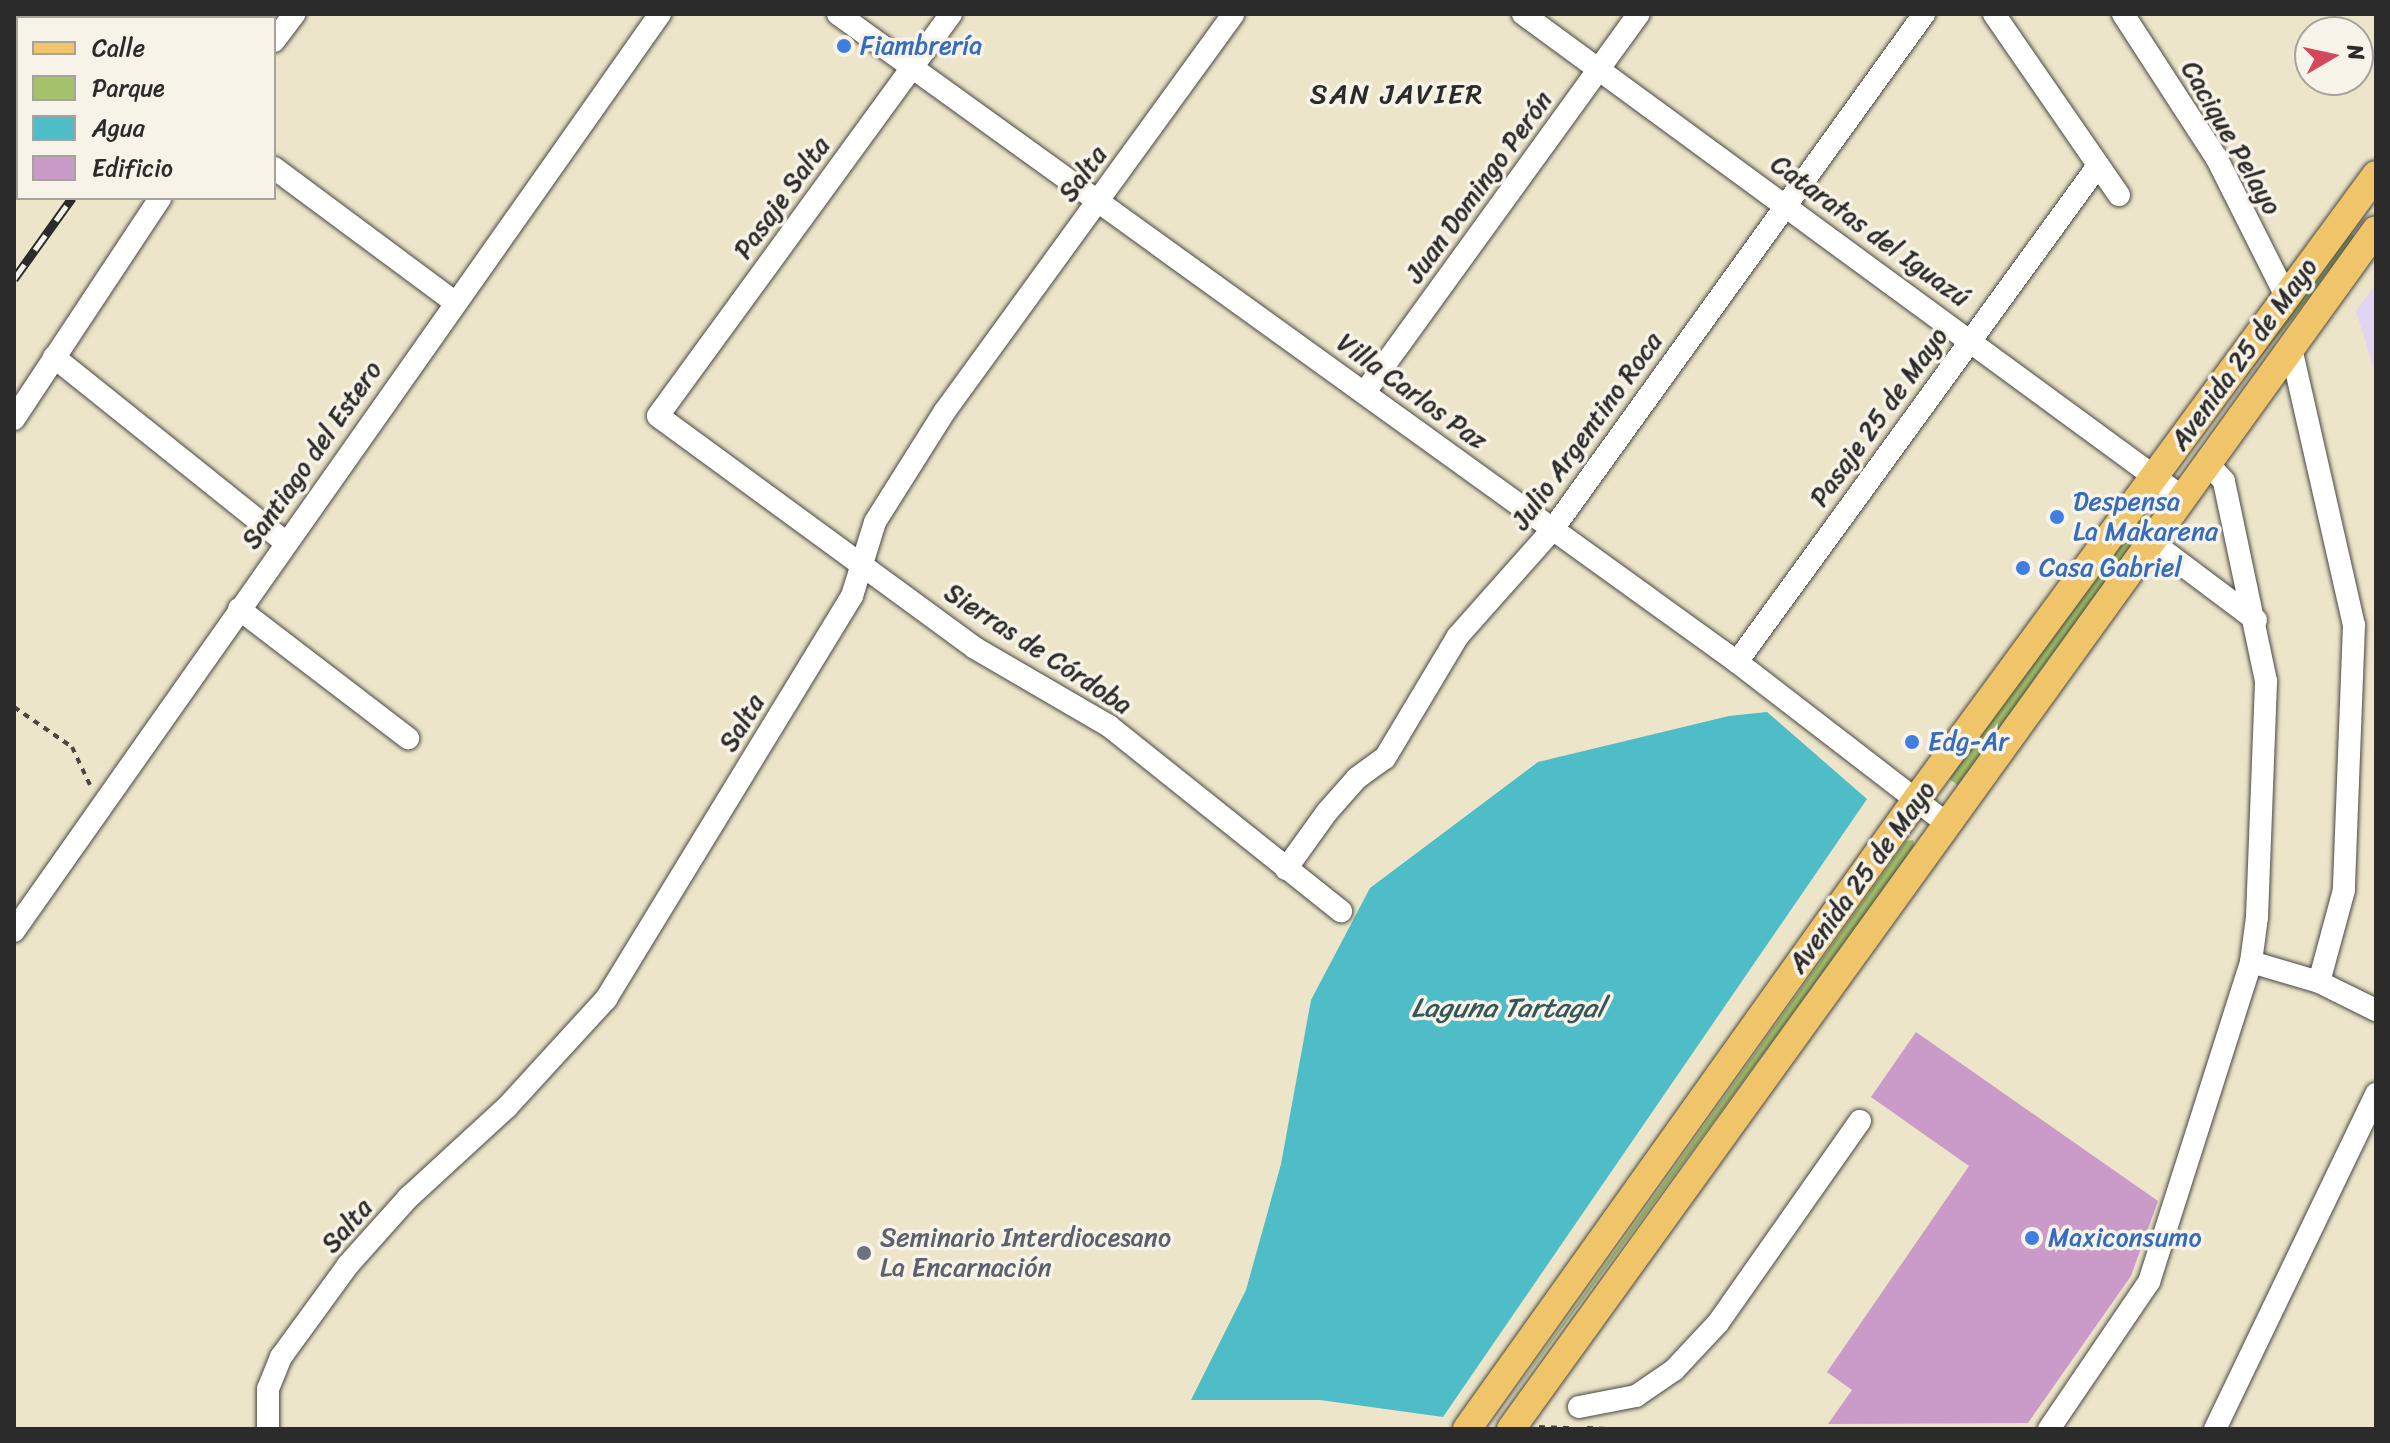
<!DOCTYPE html>
<meta charset="utf-8">
<style>
body{margin:0}
#map{position:relative;width:2390px;height:1443px;overflow:hidden;background:#ece5c9;font-family:Sriracha,sans-serif}
div>[style]{position:absolute}
.built>*{inset:0;background:#e2d4f3}
.green>*{inset:0;background:#a4c26a;transform-origin:0 0}
.water>*{inset:0;background:#4fbdc7}
.building>*{inset:0;background:#ca9bc8}
.path>*{height:4px;margin-top:-2px;transform-origin:0;background:repeating-linear-gradient(90deg,#484743 0 6px,transparent 0 12px)}
.roads{filter:drop-shadow(0 0 2px #484743) drop-shadow(0 0 2px #484743)}
.minor>*{height:22px;margin:-11px;padding:0 11px;transform-origin:11px;border-radius:11px;background:#fff}
.major>*{height:28px;margin:-14px;padding:0 14px;transform-origin:14px;border-radius:14px;background:#f0c469}
.rail>*{height:9px;margin-top:-4.5px;transform-origin:0;background:repeating-linear-gradient(90deg,#f7f3e8 0 18px,#2b2b2b 0 36px);box-sizing:border-box;border-block:2px solid #2b2b2b}
.dots>*{width:22px;height:22px;translate:-50% -50%;box-sizing:border-box;border:4px solid #f7f3e8;border-radius:50%}
span{translate:-50% -50%;white-space:nowrap;text-align:center;line-height:1.15;-webkit-text-stroke:7px #f7f3e8;paint-order:stroke}
.shop-label{font-size:26px;color:#366cbe}
.left{translate:0 -50%;text-align:left}
.street-label{font-size:26px;color:#2b2b2b}
.worship-label{font-size:26px;color:#5b616d}
.neighbourhood-label{font-size:28px;color:#2b2b2b;letter-spacing:2px}
.water-label{font-size:28px;color:#36575a;font-style:italic}
.frame{position:absolute;inset:0;border:16px solid #2b2b2b;pointer-events:none}
.legend{position:absolute;left:16px;top:16px;width:260px;height:184px;box-sizing:border-box;background:#f7f3e8;border:2px solid #a5a39c;margin:0;padding:10px 14px;list-style:none;font-size:24px;color:#2b2b2b}
.legend li{display:flex;align-items:center;gap:16px;height:40px}
.legend b{width:40px;border:2px solid #a5a39c}
.north{position:absolute;left:2294px;top:16px;width:80px;height:80px;box-sizing:border-box;background:#f7f3e8;border:2px solid #a5a39c;border-radius:50%;rotate:81deg;font-size:22px;font-weight:700;line-height:32px;text-align:center;color:#2b2b2b}
.north::after{content:'';display:block;margin:auto;width:28px;height:36px;background:#d1495b;clip-path:polygon(50% 0,100% 100%,50% 72%,0 100%)}
</style>
<div id="map">
<div class="built">
<i style="clip-path:polygon(2376px 283px,2376px 375px,2356px 311px)"></i>
</div>
<div class="green">
<i style="left:2347px;top:230px;width:13px;height:270px;rotate:39deg"></i>
<i style="left:2138px;top:517px;width:14px;height:323px;rotate:36deg"></i>
<i style="clip-path:polygon(1913px 840px,1915px 847px,1507px 1403px,1906px 841px)"></i>
</div>
<div class="water">
<i style="clip-path:polygon(1767px 712px,1867px 799px,1443px 1417px,1320px 1400px,1191px 1400px,1246px 1290px,1281px 1164px,1311px 1000px,1370px 888px,1538px 762px,1729px 716px)"></i>
</div>
<div class="building">
<i style="clip-path:polygon(1916px 1032px,2158px 1201px,2131px 1276px,2028px 1423px,1828px 1424px,1852px 1390px,1827px 1372px,1969px 1166px,1871px 1097px)"></i>
</div>
<div class="path">
<i style="left:14px;top:707px;width:70px;rotate:34.6deg"></i>
<i style="left:72px;top:747px;width:42px;rotate:64.7deg"></i>
<i style="left:1539px;top:1427px;width:35px;rotate:2deg"></i>
<i style="left:1587px;top:1428px;width:20px;rotate:3deg"></i>
<i style="left:1730px;top:1429px;width:35px"></i>
</div>
<div class="roads">
<div class="minor">
<i style="left:64px;top:14px;width:6px;rotate:39deg"></i>
<i style="left:838px;top:14px;width:1108px;rotate:35.78deg"></i>
<i style="left:1737px;top:662px;width:265px;rotate:37.6deg"></i>
<i style="left:951px;top:14px;width:497px;rotate:126.1deg"></i>
<i style="left:658px;top:416px;width:393px;rotate:36.2deg"></i>
<i style="left:975px;top:648px;width:155px;rotate:30.2deg"></i>
<i style="left:1109px;top:726px;width:297px;rotate:38.6deg"></i>
<i style="left:1523px;top:14px;width:817px;rotate:36.24deg"></i>
<i style="left:1994px;top:14px;width:220px;rotate:55.4deg"></i>
<i style="left:2123px;top:14px;width:171px;rotate:57deg"></i>
<i style="left:2216px;top:157px;width:153px;rotate:63.3deg"></i>
<i style="left:113px;top:18px;width:5px;rotate:-53deg"></i>
<i style="left:274px;top:41px;width:34px;rotate:-53deg"></i>
<i style="left:14px;top:156px;width:7px;rotate:-56deg"></i>
<i style="left:274px;top:168px;width:223px;rotate:36.6deg"></i>
<i style="left:2291px;top:348px;width:284px;rotate:77.2deg"></i>
<i style="left:2354px;top:625px;width:265px;rotate:92.2deg"></i>
<i style="left:2344px;top:890px;width:95px;rotate:105.2deg"></i>
<i style="left:54px;top:357px;width:296px;rotate:38.7deg"></i>
<i style="left:1365px;top:392px;width:467px;rotate:-54.1deg"></i>
<i style="left:14px;top:419px;width:265px;rotate:-56.5deg"></i>
<i style="left:2152px;top:542px;width:130px;rotate:36.9deg"></i>
<i style="left:239px;top:609px;width:213px;rotate:37.4deg"></i>
<i style="left:1737px;top:662px;width:612px;rotate:-53.97deg"></i>
<i style="left:1286px;top:869px;width:70px;rotate:-54.3deg"></i>
<i style="left:1327px;top:812px;width:45px;rotate:-48.6deg"></i>
<i style="left:1357px;top:778px;width:34px;rotate:-36deg"></i>
<i style="left:1385px;top:758px;width:142px;rotate:-59.1deg"></i>
<i style="left:1458px;top:636px;width:143px;rotate:-48.4deg"></i>
<i style="left:1553px;top:529px;width:635px;rotate:-54.23deg"></i>
<i style="left:14px;top:931px;width:1122px;rotate:-54.84deg"></i>
<i style="left:2251px;top:962px;width:71px;rotate:16.4deg"></i>
<i style="left:2319px;top:982px;width:64px;rotate:26.2deg"></i>
<i style="left:1579px;top:1407px;width:58px;rotate:-10.9deg"></i>
<i style="left:1636px;top:1396px;width:46px;rotate:-34.4deg"></i>
<i style="left:1674px;top:1370px;width:64px;rotate:-46.9deg"></i>
<i style="left:1718px;top:1323px;width:247px;rotate:-54.9deg"></i>
<i style="left:268px;top:1429px;width:40px;rotate:-90deg"></i>
<i style="left:268px;top:1389px;width:35px;rotate:-68deg"></i>
<i style="left:281px;top:1357px;width:114px;rotate:-53.9deg"></i>
<i style="left:348px;top:1265px;width:90px;rotate:-48.2deg"></i>
<i style="left:408px;top:1198px;width:134px;rotate:-42.6deg"></i>
<i style="left:507px;top:1107px;width:147px;rotate:-47.5deg"></i>
<i style="left:606px;top:999px;width:472px;rotate:-58.6deg"></i>
<i style="left:852px;top:596px;width:77px;rotate:-72.7deg"></i>
<i style="left:875px;top:522px;width:131px;rotate:-57.8deg"></i>
<i style="left:945px;top:411px;width:490px;rotate:-54deg"></i>
<i style="left:2049px;top:1429px;width:178px;rotate:-55.8deg"></i>
<i style="left:2149px;top:1282px;width:336px;rotate:-72.3deg"></i>
<i style="left:2251px;top:962px;width:45px;rotate:-82.4deg"></i>
<i style="left:2257px;top:917px;width:236px;rotate:-87.8deg"></i>
<i style="left:2266px;top:681px;width:204px;rotate:-101.9deg"></i>
<i style="left:2224px;top:481px;width:26px;rotate:-133deg"></i>
<i style="left:2215px;top:1429px;width:372px;rotate:-64.3deg"></i>
</div>
<div class="major">
<i style="left:1467px;top:1429px;width:773px;rotate:-54.48deg"></i>
<i style="left:1916px;top:800px;width:776px;rotate:-53.65deg"></i>
<i style="left:1511px;top:1429px;width:1478px;rotate:-54.19deg"></i>
</div>
</div>
<div class="rail">
<i style="left:202px;top:18px;width:4px;rotate:-63deg"></i>
<i style="left:14px;top:279px;width:100px;rotate:-54.4deg"></i>
</div>
<div class="dots">
<i style="left:844px;top:46px;background:#3f7fe0"></i>
<i style="left:2057px;top:517px;background:#3f7fe0"></i>
<i style="left:2023px;top:568px;background:#3f7fe0"></i>
<i style="left:1912px;top:742px;background:#3f7fe0"></i>
<i style="left:2032px;top:1238px;background:#3f7fe0"></i>
<i style="left:864px;top:1253px;background:#6b7280"></i>
</div>
<div class="shop-label">
<span class="left" style="left:860px;top:46px">Fiambrería</span>
<span class="left" style="left:2073px;top:517px">Despensa<br>La Makarena</span>
<span class="left" style="left:2039px;top:568px">Casa Gabriel</span>
<span class="left" style="left:1928px;top:742px">Edg-Ar</span>
<span class="left" style="left:2048px;top:1238px">Maxiconsumo</span>
</div>
<div class="street-label">
<span style="left:2231px;top:138px;rotate:60deg">Cacique Pelayo</span>
<span style="left:1083px;top:174px;rotate:-54deg">Salta</span>
<span style="left:1479px;top:187px;rotate:-54deg">Juan Domingo Perón</span>
<span style="left:782px;top:198px;rotate:-54deg">Pasaje Salta</span>
<span style="left:1870px;top:231px;rotate:36deg">Cataratas del Iguazú</span>
<span style="left:2244px;top:354px;rotate:-54deg">Avenida 25 de Mayo</span>
<span style="left:1412px;top:392px;rotate:36deg">Villa Carlos Paz</span>
<span style="left:1879px;top:417px;rotate:-54deg">Pasaje 25 de Mayo</span>
<span style="left:1587px;top:431px;rotate:-54deg">Julio Argentino Roca</span>
<span style="left:312px;top:455px;rotate:-55deg">Santiago del Estero</span>
<span style="left:1038px;top:649px;rotate:33deg">Sierras de Córdoba</span>
<span style="left:742px;top:723px;rotate:-59deg">Salta</span>
<span style="left:1862px;top:877px;rotate:-54deg">Avenida 25 de Mayo</span>
<span style="left:347px;top:1226px;rotate:-49deg">Salta</span>
</div>
<div class="worship-label">
<span class="left" style="left:880px;top:1253px">Seminario Interdiocesano<br>La Encarnación</span>
</div>
<div class="neighbourhood-label">
<span style="left:1397px;top:94px">SAN JAVIER</span>
</div>
<div class="water-label">
<span style="left:1508px;top:1008px">Laguna Tartagal</span>
</div>
<div class="frame"></div>
<ul class="legend">
<li><b style="height:10px;background:#f0c469"></b>Calle</li>
<li><b style="height:22px;background:#a4c26a"></b>Parque</li>
<li><b style="height:22px;background:#4fbdc7"></b>Agua</li>
<li><b style="height:22px;background:#ca9bc8"></b>Edificio</li>
</ul>
<div class="north">N</div>
</div>
